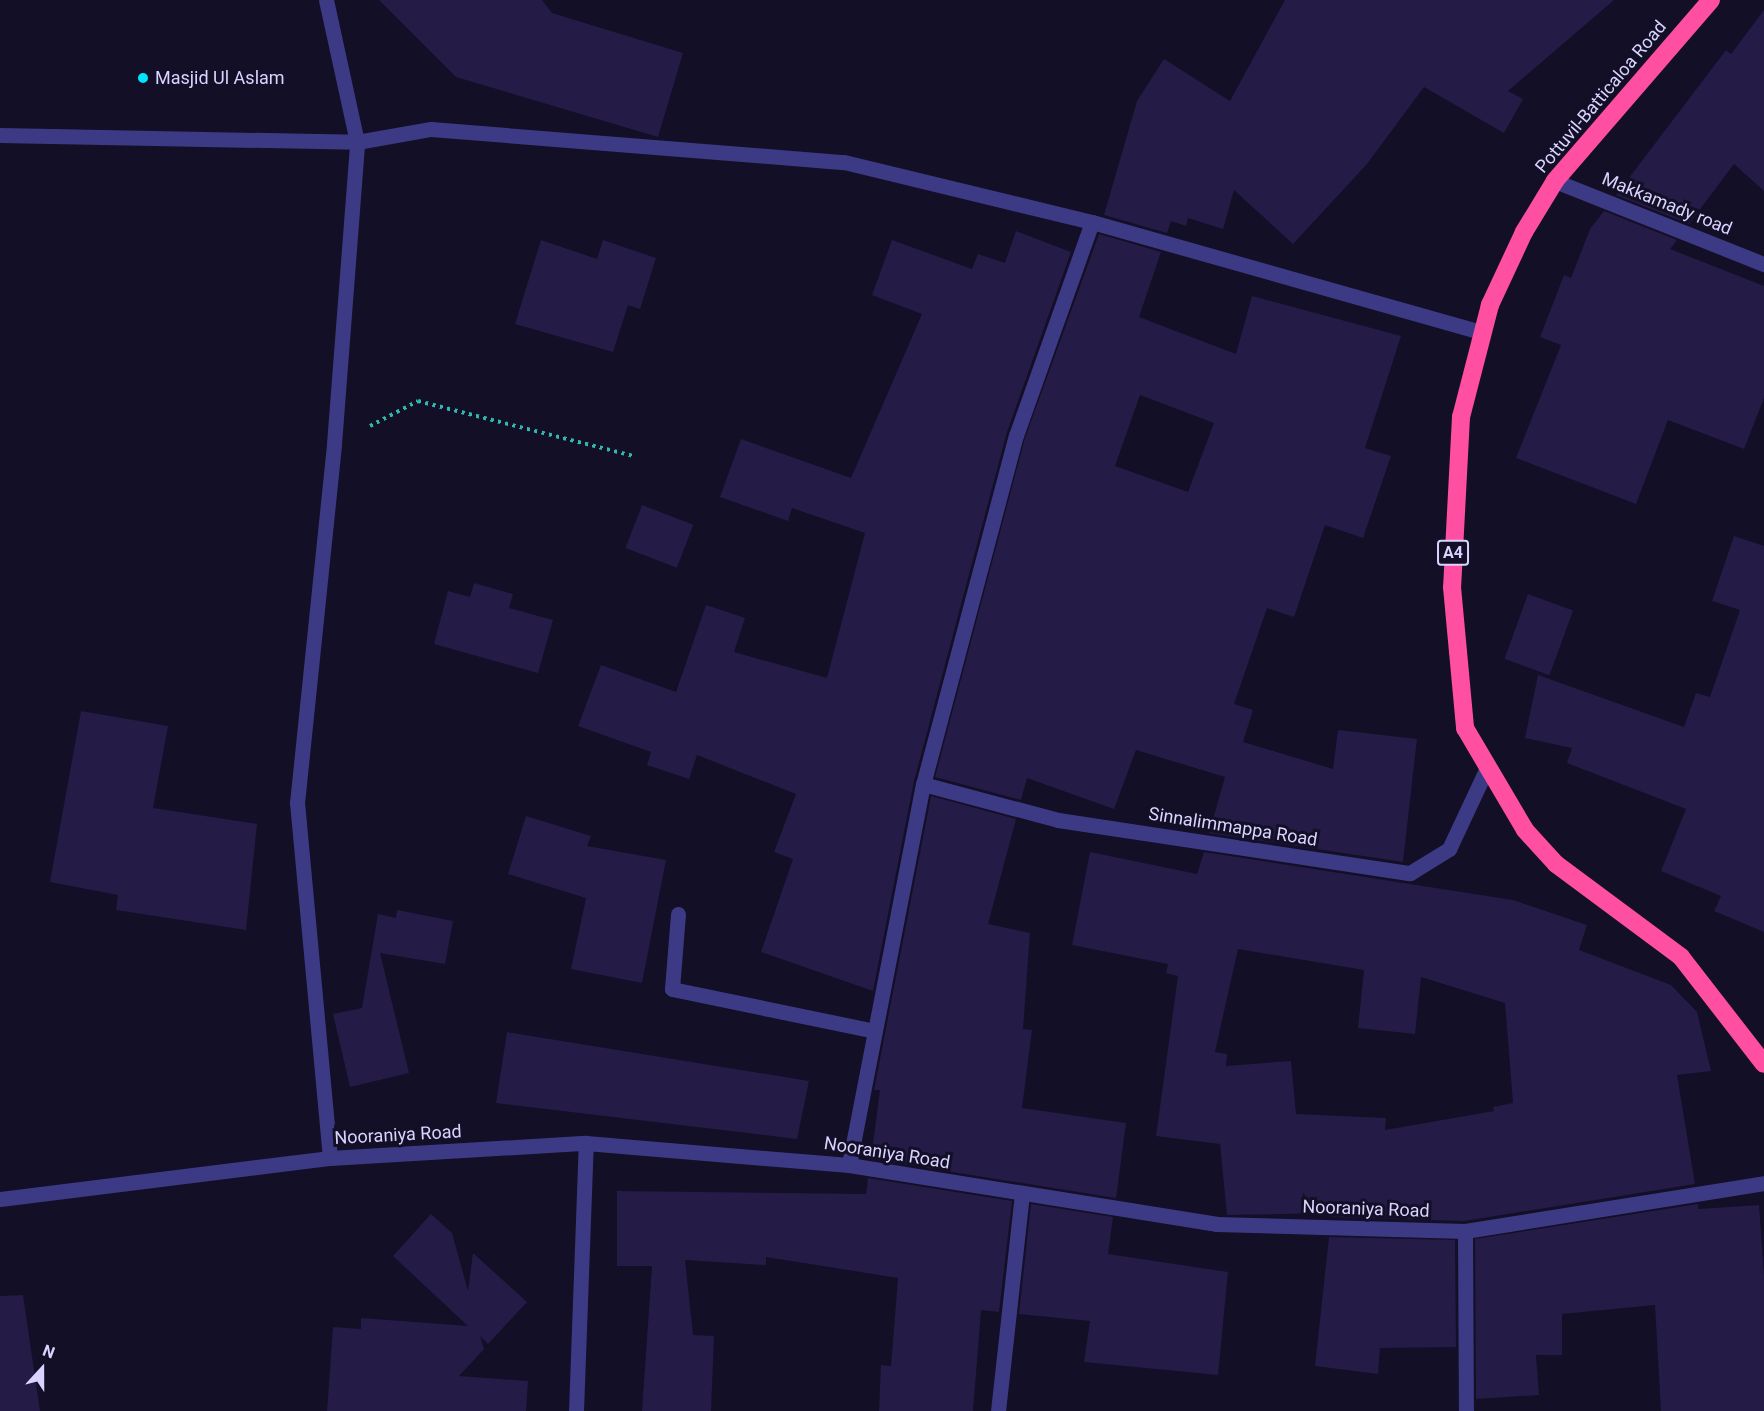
<!DOCTYPE html>
<style>
body{margin:0}
#map{position:relative;width:1764px;height:1411px;overflow:hidden;background:#130f26;font-family:Roboto,sans-serif}
div>[style]{position:absolute}
.building>*{inset:0;background:#241b47;transform-origin:0 0}
.path>*{height:4px;margin-top:-2px;transform-origin:0;background:repeating-linear-gradient(90deg,#2fb8b0 0 3px,transparent 0 7.5px)}
.street>*{height:15px;margin:-7.5px;padding:0 7.5px;transform-origin:7.5px;border-radius:7.5px;background:#3d3a85}
.highway>*{height:18px;margin:-9px;padding:0 9px;transform-origin:9px;border-radius:9px;background:#ff4fa3}
.dots>*{width:16px;height:16px;translate:-50% -50%;box-sizing:border-box;border:3px solid #130f26;border-radius:50%}
span{translate:-50% -50%;white-space:nowrap;text-align:center;line-height:1.15;-webkit-text-stroke:6px #130f26;paint-order:stroke}
.shield-label span{padding:2px 4px;background:#130f26;border:2px solid;border-radius:4px;-webkit-text-stroke-width:0}
.shield-label{font-size:16px;color:#d9d4ff;font-weight:700}
.poi-label{font-size:18px;color:#d9d4ff}
.left{translate:0 -50%;text-align:left}
.street-label{font-size:18px;color:#d9d4ff}
.north{position:absolute;left:12px;top:1339px;width:60px;height:60px;-webkit-text-stroke:4px #130f26;paint-order:stroke;rotate:21deg;font-size:16px;font-weight:700;line-height:24px;text-align:center;color:#d9d4ff}
.north::after{content:'';display:block;margin:auto;width:21px;height:27px;background:#d9d4ff;clip-path:polygon(50% 0,100% 100%,50% 72%,0 100%)}
</style>
<div id="map">
<div class="building">
<i style="clip-path:polygon(379px 0,542px 0,552px 13px,683px 53px,658px 137px,456px 77px)"></i>
<i style="clip-path:polygon(1285px 0,1614px 0,1508px 91px,1523px 99px,1504px 133px,1424px 87px,1367px 164px,1293px 244px,1234px 190px,1223px 229px,1188px 218px,1186px 226px,1171px 221px,1167px 233px,1104px 215px,1137px 101px,1164px 59px,1230px 101px)"></i>
<i style="clip-path:polygon(1764px 10px,1764px 191px,1734px 164px,1689px 224px,1616px 195px,1726px 50px,1731px 54px)"></i>
<i style="clip-path:polygon(1604px 211px,1677px 240px,1670px 249px,1764px 286px,1764px 398px,1744px 449px,1668px 420px,1636px 504px,1516px 458px,1561px 345px,1540px 337px,1564px 275px,1571px 278px,1590px 229px)"></i>
<i style="clip-path:polygon(1016px 231px,1071px 252px,1007px 432px,914px 781px,873px 991px,761px 952px,793px 859px,774px 852px,796px 794px,697px 755px,689px 779px,647px 765px,651px 752px,578px 726px,601px 665px,676px 692px,706px 605px,745px 618px,734px 652px,827px 678px,865px 533px,792px 508px,788px 521px,720px 497px,741px 439px,851px 478px,922px 314px,872px 295px,892px 240px,972px 269px,978px 254px,1005px 263px)"></i>
<i style="clip-path:polygon(evenodd,1099px 234px,1161px 252px,1139px 317px,1236px 354px,1252px 296px,1401px 336px,1365px 448px,1391px 456px,1363px 538px,1325px 525px,1294px 617px,1267px 608px,1234px 704px,1253px 710px,1243px 742px,1333px 769px,1338px 730px,1417px 739px,1403px 862px,1209px 833px,1225px 777px,1136px 750px,1114px 809px,1027px 778px,1021px 800px,935px 777px,1025px 438px,1099px 234px,1140px 395px,1214px 423px,1188px 492px,1115px 466px,1140px 395px)"></i>
<i style="clip-path:polygon(541px 240px,597px 259px,603px 240px,656px 258px,640px 309px,628px 305px,613px 352px,515px 324px)"></i>
<i style="left:642px;top:505px;width:55px;height:46px;rotate:21deg"></i>
<i style="clip-path:polygon(1734px 536px,1764px 546px,1764px 932px,1714px 911px,1721px 896px,1661px 871px,1686px 809px,1567px 763px,1572px 748px,1525px 738px,1538px 675px,1684px 727px,1696px 693px,1710px 697px,1740px 610px,1712px 601px)"></i>
<i style="clip-path:polygon(474px 583px,513px 594px,509px 608px,553px 620px,538px 673px,434px 644px,448px 591px,470px 597px)"></i>
<i style="left:1528px;top:594px;width:48px;height:69px;rotate:20deg"></i>
<i style="clip-path:polygon(81px 711px,168px 726px,153px 808px,257px 824px,246px 930px,116px 910px,118px 895px,50px 882px)"></i>
<i style="clip-path:polygon(931px 796px,1016px 819px,988px 924px,1030px 933px,1023px 1029px,1032px 1030px,1022px 1108px,1126px 1123px,1116px 1198px,871px 1159px,880px 1090px,874px 1090px)"></i>
<i style="clip-path:polygon(526px 816px,591px 836px,587px 846px,666px 860px,642px 983px,571px 969px,586px 898px,508px 874px)"></i>
<i style="clip-path:polygon(evenodd,1090px 852px,1197px 874px,1204px 852px,1513px 900px,1587px 925px,1579px 950px,1671px 985px,1697px 1012px,1711px 1071px,1677px 1075px,1695px 1184px,1464px 1221px,1331px 1217px,1332px 1213px,1227px 1215px,1220px 1144px,1156px 1136px,1178px 976px,1166px 973px,1168px 964px,1072px 945px,1090px 852px,1238px 949px,1364px 970px,1358px 1028px,1415px 1034px,1421px 977px,1505px 1003px,1513px 1103px,1493px 1107px,1494px 1111px,1385px 1130px,1386px 1118px,1296px 1114px,1291px 1061px,1226px 1066px,1227px 1054px,1215px 1052px,1238px 949px)"></i>
<i style="clip-path:polygon(397px 910px,453px 921px,445px 964px,380px 953px,409px 1073px,350px 1087px,333px 1014px,362px 1008px,378px 914px,396px 918px)"></i>
<i style="clip-path:polygon(507px 1032px,809px 1081px,797px 1139px,496px 1103px)"></i>
<i style="clip-path:polygon(868px 1178px,1012px 1201px,999px 1312px,981px 1310px,973px 1411px,879px 1411px,881px 1365px,891px 1366px,898px 1278px,766px 1257px,766px 1265px,685px 1260px,693px 1335px,714px 1336px,711px 1411px,642px 1411px,652px 1266px,617px 1266px,617px 1191px,866px 1194px)"></i>
<i style="clip-path:polygon(1031px 1204px,1113px 1217px,1108px 1254px,1228px 1272px,1218px 1375px,1084px 1362px,1090px 1321px,1019px 1314px)"></i>
<i style="clip-path:polygon(1698px 1204px,1698px 1209px,1759px 1205px,1764px 1276px,1764px 1411px,1661px 1411px,1655px 1305px,1562px 1314px,1562px 1355px,1536px 1355px,1539px 1395px,1476px 1399px,1475px 1239px)"></i>
<i style="clip-path:polygon(431px 1214px,452px 1233px,468px 1291px,473px 1253px,527px 1302px,488px 1344px,480px 1336px,484px 1349px,459px 1376px,528px 1381px,526px 1411px,327px 1411px,333px 1327px,361px 1329px,361px 1318px,468px 1326px,393px 1256px)"></i>
<i style="clip-path:polygon(1329px 1237px,1455px 1240px,1456px 1347px,1380px 1348px,1378px 1374px,1315px 1366px)"></i>
<i style="clip-path:polygon(23px 1295px,40px 1411px,0 1411px,0 1296px)"></i>
</div>
<div class="path">
<i style="left:370px;top:426px;width:54px;rotate:-27.5deg"></i>
<i style="left:418px;top:401px;width:222px;rotate:14.3deg"></i>
</div>
<div class="street">
<i style="left:0;top:135px;width:357px;rotate:1.1deg"></i>
<i style="left:357px;top:142px;width:145px;rotate:-102.3deg"></i>
<i style="left:1555px;top:181px;width:225px;rotate:21.7deg"></i>
<i style="left:1092px;top:222px;width:405px;rotate:15.8deg"></i>
<i style="left:923px;top:784px;width:140px;rotate:14.9deg"></i>
<i style="left:1058px;top:820px;width:356px;rotate:8.6deg"></i>
<i style="left:1410px;top:873px;width:46px;rotate:-31.6deg"></i>
<i style="left:1449px;top:849px;width:87px;rotate:-64.9deg"></i>
<i style="left:678px;top:914px;width:75px;rotate:94.6deg"></i>
<i style="left:672px;top:989px;width:206px;rotate:11.7deg"></i>
<i style="left:330px;top:1158px;width:357px;rotate:-95.3deg"></i>
<i style="left:297px;top:803px;width:361px;rotate:-84.1deg"></i>
<i style="left:334px;top:444px;width:303px;rotate:-85.6deg"></i>
<i style="left:357px;top:142px;width:75px;rotate:-10deg"></i>
<i style="left:431px;top:129px;width:414px;rotate:4.6deg"></i>
<i style="left:844px;top:162px;width:255px;rotate:13.6deg"></i>
<i style="left:1092px;top:222px;width:226px;rotate:109.6deg"></i>
<i style="left:1016px;top:435px;width:361px;rotate:104.9deg"></i>
<i style="left:923px;top:784px;width:388px;rotate:101deg"></i>
<i style="left:0;top:1199px;width:333px;rotate:-7.1deg"></i>
<i style="left:330px;top:1158px;width:256px;rotate:-3.4deg"></i>
<i style="left:586px;top:1143px;width:264px;rotate:4.8deg"></i>
<i style="left:849px;top:1165px;width:373px;rotate:9.1deg"></i>
<i style="left:1217px;top:1224px;width:248px;rotate:1.6deg"></i>
<i style="left:1465px;top:1231px;width:303px;rotate:-9.1deg"></i>
<i style="left:1465px;top:1231px;width:180px;rotate:89.7deg"></i>
<i style="left:576px;top:1411px;width:268px;rotate:-87.9deg"></i>
<i style="left:998px;top:1411px;width:217px;rotate:-83.7deg"></i>
</div>
<div class="highway">
<i style="left:1711px;top:0;width:239px;rotate:130.8deg"></i>
<i style="left:1555px;top:181px;width:60px;rotate:121.3deg"></i>
<i style="left:1524px;top:232px;width:81px;rotate:115deg"></i>
<i style="left:1490px;top:305px;width:116px;rotate:104.5deg"></i>
<i style="left:1461px;top:417px;width:170px;rotate:93deg"></i>
<i style="left:1452px;top:587px;width:142px;rotate:84.7deg"></i>
<i style="left:1465px;top:728px;width:118px;rotate:59.5deg"></i>
<i style="left:1525px;top:830px;width:46px;rotate:47.6deg"></i>
<i style="left:1556px;top:864px;width:156px;rotate:36.6deg"></i>
<i style="left:1681px;top:957px;width:135px;rotate:52.2deg"></i>
</div>
<div class="dots">
<i style="left:143px;top:78px;background:#00e5ff"></i>
</div>
<div class="shield-label">
<span style="left:1453px;top:553px">A4</span>
</div>
<div class="poi-label">
<span class="left" style="left:155px;top:78px">Masjid Ul Aslam</span>
</div>
<div class="street-label">
<span style="left:1601px;top:97px;rotate:-50deg">Pottuvil-Batticaloa Road</span>
<span style="left:1667px;top:204px;rotate:22deg">Makkamady road</span>
<span style="left:1233px;top:827px;rotate:9deg">Sinnalimmappa Road</span>
<span style="left:398px;top:1135px;rotate:-3deg">Nooraniya Road</span>
<span style="left:887px;top:1153px;rotate:9deg">Nooraniya Road</span>
<span style="left:1366px;top:1209px;rotate:2deg">Nooraniya Road</span>
</div>
<div class="north">N</div>
</div>
